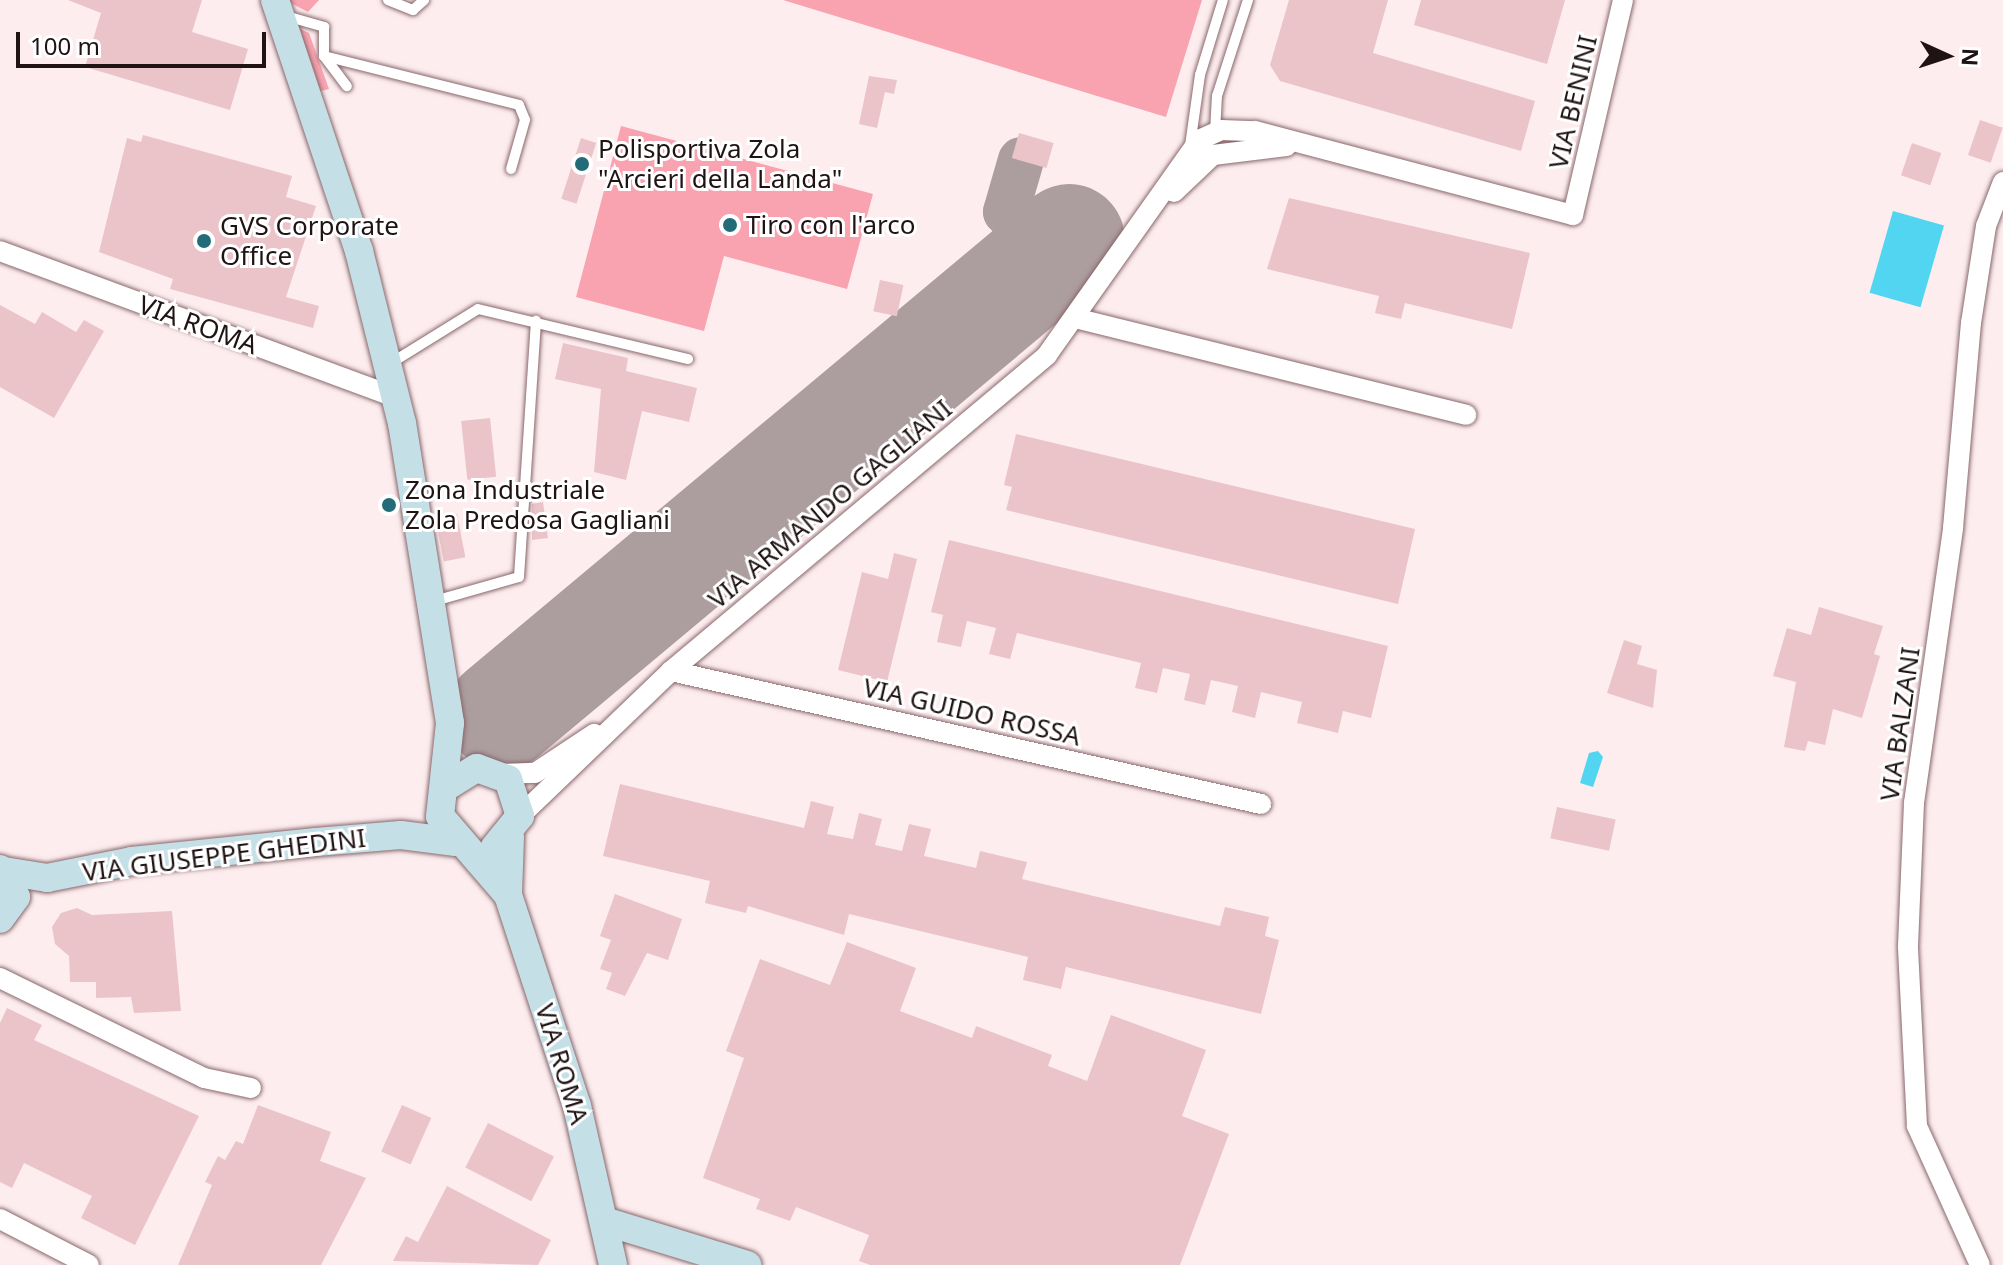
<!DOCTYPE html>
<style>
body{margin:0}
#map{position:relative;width:2003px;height:1265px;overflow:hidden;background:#fdedef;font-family:"Noto Sans",sans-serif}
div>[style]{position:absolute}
.green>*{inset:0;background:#f9a3b0}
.water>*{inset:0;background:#51d5f0;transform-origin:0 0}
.taxiway>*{height:46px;margin:-23px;padding:0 23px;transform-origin:23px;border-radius:23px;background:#ac9d9f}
.runway>*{height:112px;margin:-56px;padding:0 56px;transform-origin:56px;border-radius:56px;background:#ac9d9f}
.building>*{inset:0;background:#eac4c9;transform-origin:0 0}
.roads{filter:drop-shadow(0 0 2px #88676b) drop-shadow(0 0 2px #88676b)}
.lane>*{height:10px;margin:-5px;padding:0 5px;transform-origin:5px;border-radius:5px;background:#fff}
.street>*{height:20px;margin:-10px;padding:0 10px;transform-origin:10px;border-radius:10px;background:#fff}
.secondary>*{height:28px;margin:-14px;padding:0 14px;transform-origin:14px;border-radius:14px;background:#c4e0e6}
.dots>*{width:22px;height:22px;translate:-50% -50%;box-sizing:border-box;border:4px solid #fff;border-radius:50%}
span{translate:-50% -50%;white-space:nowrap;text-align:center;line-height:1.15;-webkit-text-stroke:6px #fff;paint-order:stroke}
.street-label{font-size:26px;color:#1f1314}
.poi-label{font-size:26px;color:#1f1314}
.left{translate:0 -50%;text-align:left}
.north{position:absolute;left:1907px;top:16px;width:80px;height:80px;-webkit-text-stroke:6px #fff;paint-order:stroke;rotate:93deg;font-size:22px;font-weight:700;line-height:32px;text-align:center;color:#1f1314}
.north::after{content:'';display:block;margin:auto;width:28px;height:36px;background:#1f1314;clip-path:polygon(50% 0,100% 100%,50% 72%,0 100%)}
.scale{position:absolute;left:16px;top:32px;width:250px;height:36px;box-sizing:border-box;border:4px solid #1f1314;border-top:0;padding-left:10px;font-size:24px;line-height:28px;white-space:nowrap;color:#1f1314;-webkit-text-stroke:6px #fff;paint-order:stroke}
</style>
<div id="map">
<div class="green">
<i style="clip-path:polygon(285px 0,319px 0,308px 12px)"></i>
<i style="clip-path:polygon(783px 0,1202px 0,1166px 117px)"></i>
<i style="clip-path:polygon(300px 29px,309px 33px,329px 89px,317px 92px)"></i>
<i style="clip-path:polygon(621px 126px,873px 194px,847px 289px,724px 256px,704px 331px,576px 297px)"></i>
</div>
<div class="water">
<i style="left:1893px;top:211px;width:53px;height:85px;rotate:16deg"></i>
<i style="clip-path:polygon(1598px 751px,1603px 757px,1593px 787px,1580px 783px,1589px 753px)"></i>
</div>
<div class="taxiway">
<i style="left:1021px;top:160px;width:54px;rotate:106.1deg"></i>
<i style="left:1006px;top:212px;width:62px;rotate:45.7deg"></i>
</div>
<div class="runway">
<i style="left:502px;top:714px;width:739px;rotate:-39.89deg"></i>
</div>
<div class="building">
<i style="clip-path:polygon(68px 0,202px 0,192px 32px,248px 49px,230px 110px,85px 67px,101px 13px)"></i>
<i style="clip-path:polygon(1289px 0,1388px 0,1373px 53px,1535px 101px,1521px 151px,1280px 81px,1270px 65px)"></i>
<i style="clip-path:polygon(1421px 0,1565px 0,1547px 64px,1414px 25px)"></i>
<i style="clip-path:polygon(869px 76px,897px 80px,894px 94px,885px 92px,877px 128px,859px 124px)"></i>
<i style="left:1980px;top:120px;width:24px;height:37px;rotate:19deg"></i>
<i style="left:1019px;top:133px;width:36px;height:26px;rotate:16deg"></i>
<i style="clip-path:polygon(143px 135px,292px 176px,286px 197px,316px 206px,286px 297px,319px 306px,313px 328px,170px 289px,173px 279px,99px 252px,127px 138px,141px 142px)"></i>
<i style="left:581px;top:138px;width:16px;height:64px;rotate:18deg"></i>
<i style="left:1912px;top:143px;width:31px;height:34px;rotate:19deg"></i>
<i style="clip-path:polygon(1289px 198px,1530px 253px,1512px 329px,1405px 303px,1401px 319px,1375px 313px,1379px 296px,1267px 269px)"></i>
<i style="left:880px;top:280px;width:24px;height:32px;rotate:12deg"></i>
<i style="clip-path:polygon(0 305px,35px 324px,42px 312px,76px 332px,84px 320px,104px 331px,54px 418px,0 387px)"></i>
<i style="clip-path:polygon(563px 343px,628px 358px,626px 371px,697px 388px,689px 422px,642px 411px,626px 480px,594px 472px,601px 389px,555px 379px)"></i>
<i style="left:490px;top:418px;width:59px;height:29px;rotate:84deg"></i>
<i style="clip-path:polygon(1016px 434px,1415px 529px,1398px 604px,1006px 510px,1012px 487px,1004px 485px)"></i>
<i style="clip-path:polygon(543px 502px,548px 538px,532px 540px,532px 504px)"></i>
<i style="left:457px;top:514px;width:44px;height:22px;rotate:79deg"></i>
<i style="clip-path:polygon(949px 540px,1388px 646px,1371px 718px,1343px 711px,1338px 733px,1297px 723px,1302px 702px,1261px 692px,1255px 718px,1232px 712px,1238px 686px,1211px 680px,1205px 705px,1184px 700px,1190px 674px,1163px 668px,1157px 693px,1135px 688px,1141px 663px,1017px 633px,1010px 659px,989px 654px,996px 628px,967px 621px,961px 647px,937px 642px,943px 615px,931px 612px)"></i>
<i style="clip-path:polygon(894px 553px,917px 559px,887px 682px,838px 670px,862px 572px,888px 579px)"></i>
<i style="clip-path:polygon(1819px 607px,1883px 626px,1874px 654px,1880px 656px,1862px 718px,1833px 709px,1825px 745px,1808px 741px,1805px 751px,1784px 747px,1796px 682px,1773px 676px,1787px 628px,1811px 635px)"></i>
<i style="clip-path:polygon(1624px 640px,1642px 646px,1637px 664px,1657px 670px,1653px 708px,1607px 693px)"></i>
<i style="clip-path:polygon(620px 784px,804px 828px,811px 801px,834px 807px,827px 834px,853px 839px,859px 813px,882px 819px,875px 845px,902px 851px,909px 824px,931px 829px,924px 856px,976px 868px,980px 851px,1027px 862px,1022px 879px,1220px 926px,1225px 907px,1269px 917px,1265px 936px,1279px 940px,1261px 1014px,1066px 967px,1061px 989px,1036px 983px,1023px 980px,1028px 957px,849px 914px,844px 935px,748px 906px,746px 913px,705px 903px,710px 881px,603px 856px)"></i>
<i style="left:1557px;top:807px;width:60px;height:32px;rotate:12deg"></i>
<i style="clip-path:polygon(615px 894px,682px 919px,668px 960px,647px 953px,625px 996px,606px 989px,612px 973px,600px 969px,611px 940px,600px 936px)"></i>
<i style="clip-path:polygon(77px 908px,92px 915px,172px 911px,181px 1011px,134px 1013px,131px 997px,96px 998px,96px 982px,70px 982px,69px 956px,55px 944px,52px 927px,61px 913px)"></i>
<i style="clip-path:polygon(847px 942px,916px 968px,900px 1011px,972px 1038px,976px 1026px,1052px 1055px,1048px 1066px,1087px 1081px,1111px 1015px,1206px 1050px,1182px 1116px,1229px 1134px,1180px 1265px,870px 1265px,859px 1261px,869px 1235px,796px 1207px,790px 1221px,756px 1209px,760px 1199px,703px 1178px,744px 1058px,726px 1051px,760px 959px,830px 985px)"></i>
<i style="clip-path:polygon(7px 1008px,42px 1025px,34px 1040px,199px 1116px,135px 1245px,81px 1218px,92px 1196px,24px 1163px,12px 1188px,0 1182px,0 1023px)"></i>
<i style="clip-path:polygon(258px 1105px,331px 1132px,320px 1161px,366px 1178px,321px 1265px,178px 1265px,212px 1185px,205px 1182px,218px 1156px,225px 1160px,236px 1141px,243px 1144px)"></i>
<i style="left:402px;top:1105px;width:32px;height:51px;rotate:24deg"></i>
<i style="left:488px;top:1123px;width:74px;height:50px;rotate:27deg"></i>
<i style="clip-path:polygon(447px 1186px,551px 1240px,538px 1265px,393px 1261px,406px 1236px,418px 1242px)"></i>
</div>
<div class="roads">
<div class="lane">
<i style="left:388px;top:0;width:27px;rotate:22deg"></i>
<i style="left:413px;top:10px;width:15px;rotate:-42deg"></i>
<i style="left:286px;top:16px;width:40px;rotate:16deg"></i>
<i style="left:324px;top:27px;width:29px;rotate:90deg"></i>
<i style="left:324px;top:56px;width:38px;rotate:53deg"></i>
<i style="left:324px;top:56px;width:201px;rotate:14.1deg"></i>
<i style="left:519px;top:105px;width:16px;rotate:68deg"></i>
<i style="left:525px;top:120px;width:51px;rotate:105.9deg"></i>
<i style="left:1215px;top:133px;width:37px;rotate:-87deg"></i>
<i style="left:1217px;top:96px;width:101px;rotate:-72.1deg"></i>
<i style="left:1190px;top:146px;width:72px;rotate:-82deg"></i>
<i style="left:1200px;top:75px;width:78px;rotate:-73deg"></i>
<i style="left:391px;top:363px;width:102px;rotate:-31.8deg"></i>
<i style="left:478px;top:309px;width:216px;rotate:13.4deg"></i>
<i style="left:431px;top:602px;width:91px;rotate:-15.9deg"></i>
<i style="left:519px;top:577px;width:257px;rotate:-86.2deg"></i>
</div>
<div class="street">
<i style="left:1174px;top:192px;width:54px;rotate:-43.5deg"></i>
<i style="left:1213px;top:155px;width:74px;rotate:-7deg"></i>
<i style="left:0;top:251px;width:423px;rotate:20.3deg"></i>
<i style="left:1079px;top:319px;width:399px;rotate:13.9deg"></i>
<i style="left:671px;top:671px;width:605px;rotate:12.7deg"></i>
<i style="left:501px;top:774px;width:34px;rotate:-2deg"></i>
<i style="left:535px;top:773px;width:71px;rotate:-33.5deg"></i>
<i style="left:520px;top:816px;width:209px;rotate:-43.8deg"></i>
<i style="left:671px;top:671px;width:491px;rotate:-40deg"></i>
<i style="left:1047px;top:355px;width:263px;rotate:-54.7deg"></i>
<i style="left:1199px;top:140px;width:24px;rotate:-24deg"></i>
<i style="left:1221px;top:130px;width:34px;rotate:2deg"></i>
<i style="left:1255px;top:131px;width:329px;rotate:14.8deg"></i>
<i style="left:1573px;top:215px;width:221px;rotate:-76.9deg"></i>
<i style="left:0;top:978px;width:227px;rotate:26.1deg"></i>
<i style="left:204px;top:1078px;width:48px;rotate:12deg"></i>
<i style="left:0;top:1219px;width:100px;rotate:27.3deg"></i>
<i style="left:1980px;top:1265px;width:153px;rotate:-114.4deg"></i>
<i style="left:1917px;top:1126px;width:180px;rotate:-92.9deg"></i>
<i style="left:1908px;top:946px;width:143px;rotate:-87.6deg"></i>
<i style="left:1914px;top:803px;width:278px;rotate:-81.9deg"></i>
<i style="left:1953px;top:528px;width:206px;rotate:-85deg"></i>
<i style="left:1971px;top:323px;width:98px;rotate:-81.2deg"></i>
<i style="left:1986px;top:226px;width:47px;rotate:-68.9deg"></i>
</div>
<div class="secondary">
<i style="left:275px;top:0;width:265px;rotate:71.5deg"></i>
<i style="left:359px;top:251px;width:177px;rotate:76deg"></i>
<i style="left:402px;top:423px;width:304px;rotate:80.9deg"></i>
<i style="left:450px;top:723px;width:94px;rotate:96.1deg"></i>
<i style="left:440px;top:816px;width:104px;rotate:49.3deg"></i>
<i style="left:446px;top:787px;width:36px;rotate:-32deg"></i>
<i style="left:477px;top:768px;width:33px;rotate:20deg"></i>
<i style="left:508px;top:779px;width:39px;rotate:72deg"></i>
<i style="left:520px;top:816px;width:40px;rotate:129deg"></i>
<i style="left:510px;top:837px;width:58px;rotate:92deg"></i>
<i style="left:508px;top:895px;width:222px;rotate:71.9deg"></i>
<i style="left:577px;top:1106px;width:163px;rotate:77.2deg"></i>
<i style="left:0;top:869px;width:32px;rotate:60deg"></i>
<i style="left:16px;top:897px;width:27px;rotate:126deg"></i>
<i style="left:4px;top:871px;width:44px;rotate:9.2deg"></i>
<i style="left:47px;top:878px;width:87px;rotate:-11.3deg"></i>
<i style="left:132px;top:861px;width:185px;rotate:-5.9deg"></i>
<i style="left:316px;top:842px;width:85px;rotate:-4.7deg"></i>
<i style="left:401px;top:835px;width:55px;rotate:7.3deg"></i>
<i style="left:604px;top:1221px;width:150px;rotate:17.1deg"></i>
</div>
</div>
<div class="dots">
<i style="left:582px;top:164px;background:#246b79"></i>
<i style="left:730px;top:225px;background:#246b79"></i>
<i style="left:204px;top:241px;background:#246b79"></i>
<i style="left:389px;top:505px;background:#246b79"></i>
</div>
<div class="street-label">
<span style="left:1573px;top:102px;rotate:-77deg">VIA BENINI</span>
<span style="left:198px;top:325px;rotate:20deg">VIA ROMA</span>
<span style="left:830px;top:504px;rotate:-40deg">VIA ARMANDO GAGLIANI</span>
<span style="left:972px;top:712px;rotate:13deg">VIA GUIDO ROSSA</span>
<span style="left:1900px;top:724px;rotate:-82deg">VIA BALZANI</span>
<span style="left:224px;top:855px;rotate:-7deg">VIA GIUSEPPE GHEDINI</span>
<span style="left:562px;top:1064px;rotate:73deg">VIA ROMA</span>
</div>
<div class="poi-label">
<span class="left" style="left:598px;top:164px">Polisportiva Zola<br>"Arcieri della Landa"</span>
<span class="left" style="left:746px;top:225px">Tiro con l'arco</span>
<span class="left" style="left:220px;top:241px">GVS Corporate<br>Office</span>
<span class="left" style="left:405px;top:505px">Zona Industriale<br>Zola Predosa Gagliani</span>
</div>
<div class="north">N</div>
<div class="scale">100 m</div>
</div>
